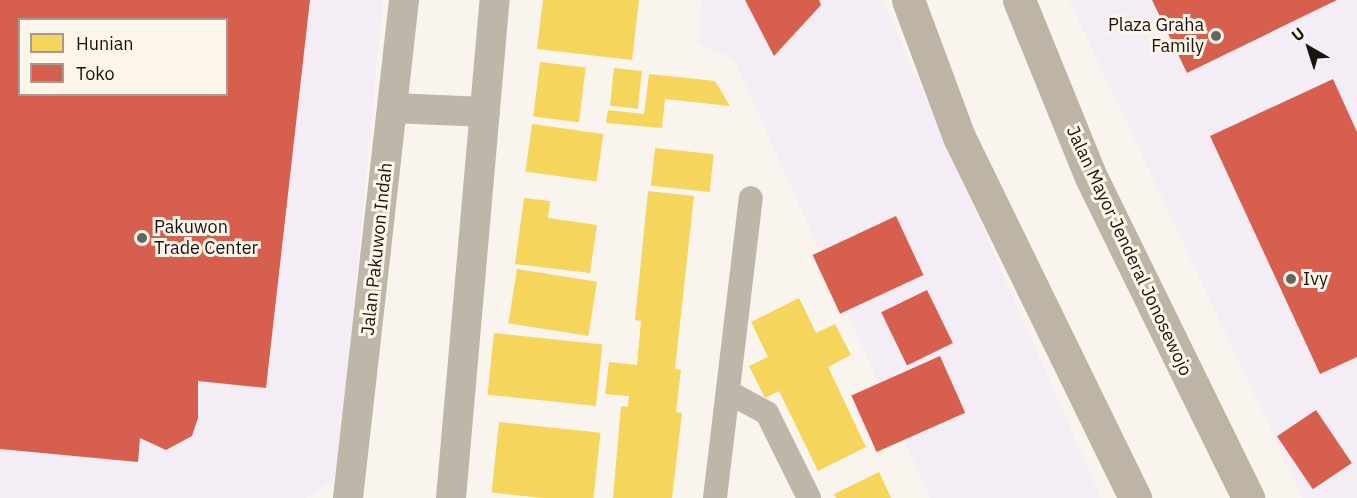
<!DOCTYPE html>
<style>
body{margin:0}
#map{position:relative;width:1357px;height:498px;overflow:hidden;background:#faf4ee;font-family:"IBM Plex Sans",sans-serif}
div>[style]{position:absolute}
.commercial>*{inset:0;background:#f5edf6}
.homes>*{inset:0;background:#f6d55c;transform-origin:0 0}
.shops>*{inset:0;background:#d6604d;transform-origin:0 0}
.minor>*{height:24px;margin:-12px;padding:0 12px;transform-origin:12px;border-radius:12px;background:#beb6a9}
.tertiary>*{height:30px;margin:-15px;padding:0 15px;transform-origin:15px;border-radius:15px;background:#beb6a9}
.secondary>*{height:33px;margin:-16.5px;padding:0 16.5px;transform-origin:16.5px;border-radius:16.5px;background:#beb4a6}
.dots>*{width:16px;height:16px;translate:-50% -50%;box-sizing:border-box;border:3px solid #fef5ea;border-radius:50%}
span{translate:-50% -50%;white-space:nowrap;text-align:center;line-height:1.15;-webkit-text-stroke:6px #fef5ea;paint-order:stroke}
.poi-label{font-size:18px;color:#181410}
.right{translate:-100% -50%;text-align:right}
.left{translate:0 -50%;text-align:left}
.street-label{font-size:18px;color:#181410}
.legend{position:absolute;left:18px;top:18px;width:210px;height:78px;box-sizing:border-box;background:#fef5ea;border:2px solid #a29b93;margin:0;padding:8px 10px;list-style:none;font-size:18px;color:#181410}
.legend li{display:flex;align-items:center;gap:12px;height:30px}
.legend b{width:30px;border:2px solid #a29b93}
.north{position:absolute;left:1279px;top:18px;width:60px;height:60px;-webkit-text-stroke:4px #fef5ea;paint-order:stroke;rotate:321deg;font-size:16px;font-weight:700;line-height:24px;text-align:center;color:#181410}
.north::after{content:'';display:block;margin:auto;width:21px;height:27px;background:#181410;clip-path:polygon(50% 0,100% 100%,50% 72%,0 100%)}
</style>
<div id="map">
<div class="commercial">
<i style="clip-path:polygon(evenodd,0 0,383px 0,337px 478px,306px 498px,0 498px,0 0,20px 20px,226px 20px,226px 94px,20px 94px,20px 20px)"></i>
<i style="clip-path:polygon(701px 0,883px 0,1101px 498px,930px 498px,734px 59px,699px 44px)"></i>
<i style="clip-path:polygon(1069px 0,1357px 0,1357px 498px,1303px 498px)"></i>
</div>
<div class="homes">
<i style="clip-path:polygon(543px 0,639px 0,632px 60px,537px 49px)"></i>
<i style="left:540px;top:62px;width:46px;height:55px;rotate:7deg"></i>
<i style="left:614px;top:68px;width:28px;height:38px;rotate:6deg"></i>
<i style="clip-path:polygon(649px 74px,715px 81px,730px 106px,665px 99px,662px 128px,606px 123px,608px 110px,644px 114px)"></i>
<i style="left:532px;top:124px;width:72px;height:48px;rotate:8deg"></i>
<i style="left:655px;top:148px;width:59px;height:38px;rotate:6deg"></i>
<i style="clip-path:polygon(648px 191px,694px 196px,675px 369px,681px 370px,676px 412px,682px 413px,672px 498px,613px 498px,621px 406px,628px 407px,629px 396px,605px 394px,609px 362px,637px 365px,641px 321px,635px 320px)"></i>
<i style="clip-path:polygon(524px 198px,550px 201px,548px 218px,597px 225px,590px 273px,515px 264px)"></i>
<i style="left:517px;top:269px;width:81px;height:55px;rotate:9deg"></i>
<i style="clip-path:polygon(799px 298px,816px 333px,835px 324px,851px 355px,828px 367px,866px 447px,818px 471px,779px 391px,765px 398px,749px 366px,768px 357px,751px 322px)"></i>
<i style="left:494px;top:333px;width:109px;height:62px;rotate:6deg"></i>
<i style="left:499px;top:422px;width:102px;height:71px;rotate:6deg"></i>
<i style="clip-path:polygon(879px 472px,891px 498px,836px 498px,834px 494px)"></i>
</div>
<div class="shops">
<i style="clip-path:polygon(evenodd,0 0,310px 0,266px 388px,198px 381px,198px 418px,192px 436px,166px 450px,140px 438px,138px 462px,0 449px,0 0,20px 20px,226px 20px,226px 94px,20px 94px,20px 20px)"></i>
<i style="clip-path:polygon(745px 0,819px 0,821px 5px,774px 56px)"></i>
<i style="clip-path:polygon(1152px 0,1337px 0,1187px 73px)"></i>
<i style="clip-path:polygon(1333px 79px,1357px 132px,1357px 357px,1320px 374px,1210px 136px)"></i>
<i style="left:896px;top:216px;width:65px;height:92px;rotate:65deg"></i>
<i style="left:927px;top:290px;width:59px;height:51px;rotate:64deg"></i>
<i style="left:940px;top:356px;width:62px;height:97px;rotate:66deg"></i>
<i style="left:1316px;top:410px;width:64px;height:47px;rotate:56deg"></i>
</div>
<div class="minor">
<i style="left:728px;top:392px;width:44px;rotate:28.3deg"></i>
<i style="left:767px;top:413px;width:95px;rotate:63.7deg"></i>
<i style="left:715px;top:498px;width:302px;rotate:-83.2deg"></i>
</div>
<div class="tertiary">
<i style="left:393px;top:108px;width:92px;rotate:2.5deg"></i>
<i style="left:348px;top:498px;width:501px;rotate:-83.58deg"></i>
<i style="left:451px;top:498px;width:500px;rotate:-85deg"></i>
</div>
<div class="secondary">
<i style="left:908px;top:0;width:146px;rotate:69.6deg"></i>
<i style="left:959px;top:137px;width:402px;rotate:64deg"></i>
<i style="left:1019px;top:0;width:189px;rotate:67.9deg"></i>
<i style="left:1090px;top:175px;width:360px;rotate:63.9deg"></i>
</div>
<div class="dots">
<i style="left:1216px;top:36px;background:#67625e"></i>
<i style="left:142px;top:238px;background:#67625e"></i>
<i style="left:1291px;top:279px;background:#67625e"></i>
</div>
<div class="poi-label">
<span class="right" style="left:1204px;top:36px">Plaza Graha<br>Family</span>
<span class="left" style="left:154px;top:238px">Pakuwon<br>Trade Center</span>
<span class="left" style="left:1303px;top:279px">Ivy</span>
</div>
<div class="street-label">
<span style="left:377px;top:249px;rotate:-84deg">Jalan Pakuwon Indah</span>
<span style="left:1129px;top:251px;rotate:65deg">Jalan Mayor Jenderal Jonosewojo</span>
</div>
<ul class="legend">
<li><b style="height:16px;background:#f6d55c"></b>Hunian</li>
<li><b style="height:16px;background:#d6604d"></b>Toko</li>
</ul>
<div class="north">U</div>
</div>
